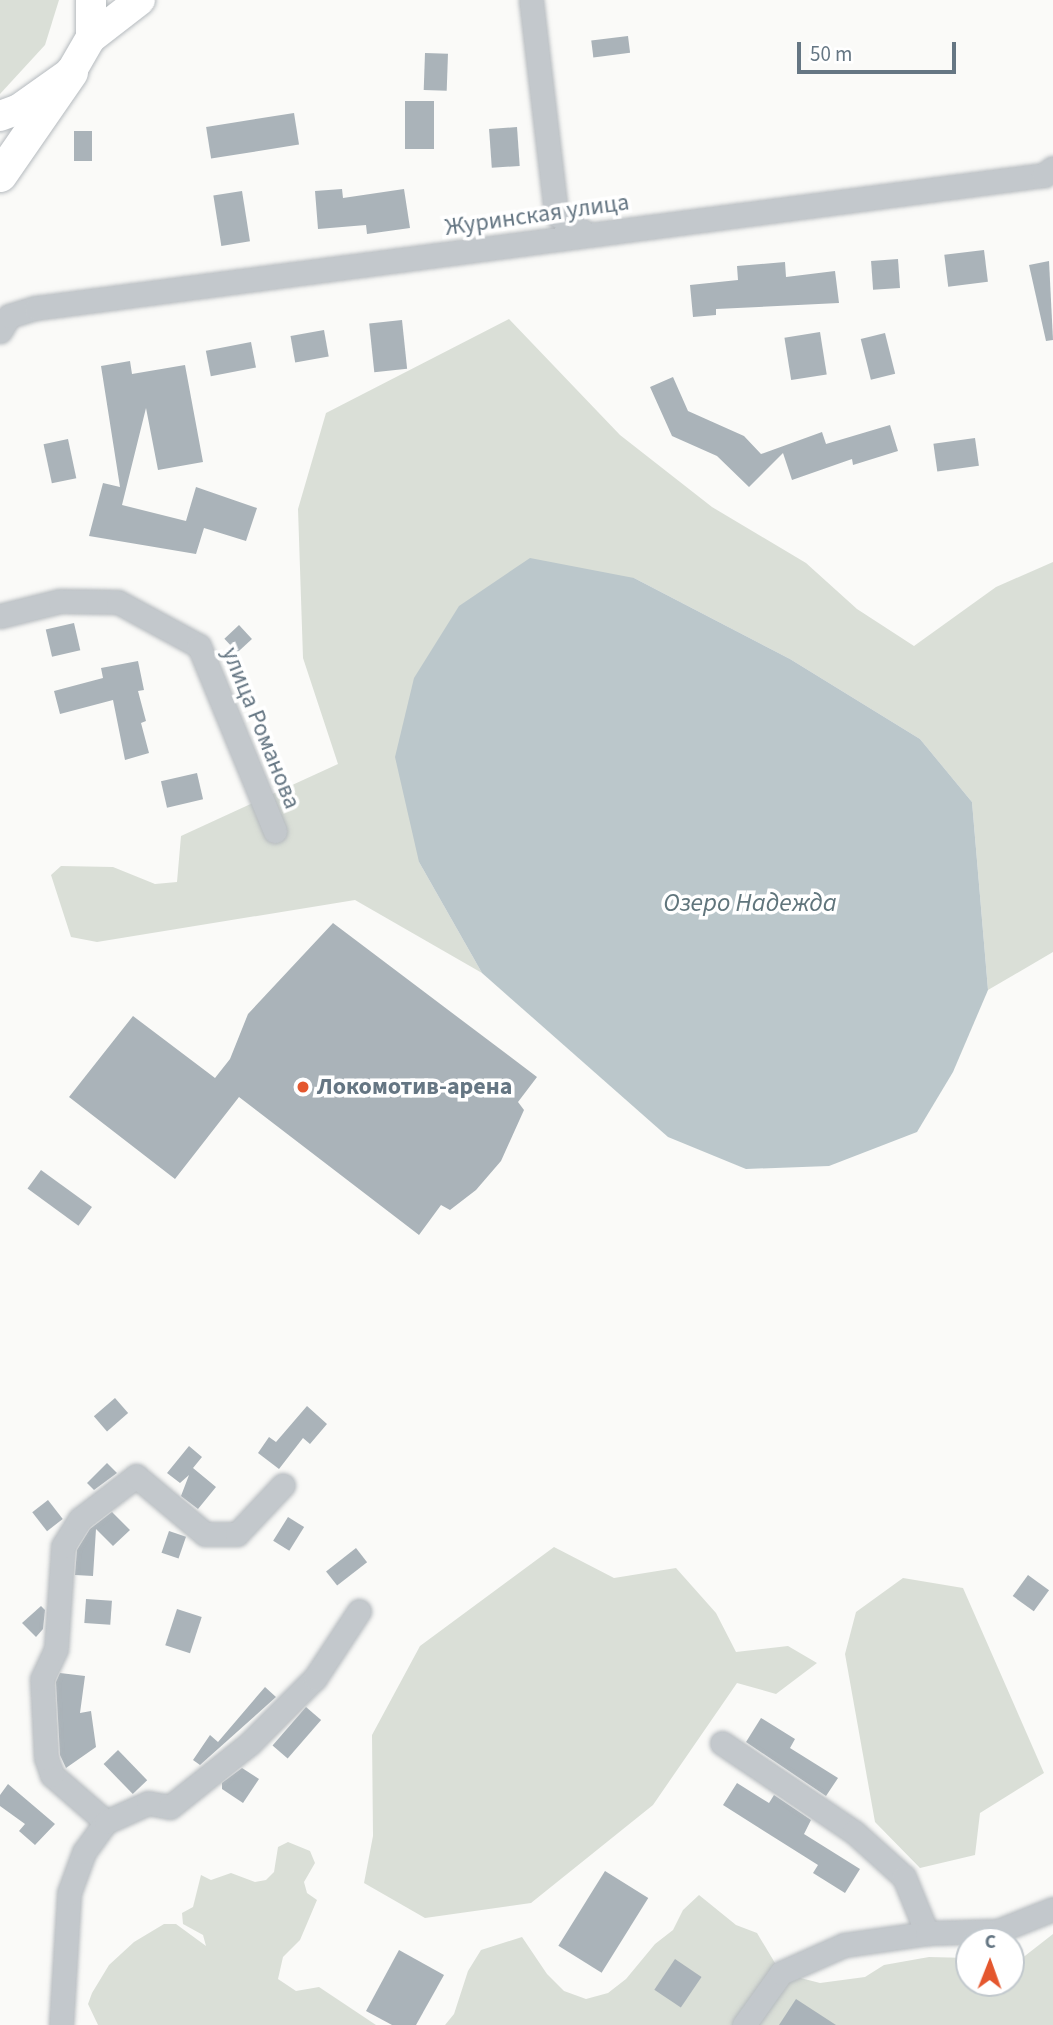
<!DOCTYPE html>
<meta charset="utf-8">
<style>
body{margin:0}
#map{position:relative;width:1053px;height:2025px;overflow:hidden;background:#fafaf8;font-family:"Source Sans 3",sans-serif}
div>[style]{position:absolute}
.green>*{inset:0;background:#dadfd7}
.water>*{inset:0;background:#bbc7cb}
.building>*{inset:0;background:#aab3b9;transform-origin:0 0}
.roads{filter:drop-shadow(0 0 2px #b5babe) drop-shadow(0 0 2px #b5babe)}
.minor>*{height:23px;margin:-11.5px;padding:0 11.5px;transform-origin:11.5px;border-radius:11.5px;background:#c3c8cc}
.major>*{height:30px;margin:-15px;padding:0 15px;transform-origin:15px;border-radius:15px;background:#fff}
.highway>*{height:33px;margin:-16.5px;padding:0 16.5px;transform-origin:16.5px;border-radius:16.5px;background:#fff}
.dots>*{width:19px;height:19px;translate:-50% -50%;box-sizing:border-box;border:4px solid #fff;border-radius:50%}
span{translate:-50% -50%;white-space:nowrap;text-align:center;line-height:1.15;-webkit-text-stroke:7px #fff;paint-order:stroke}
.street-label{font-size:24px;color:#657683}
.poi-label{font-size:24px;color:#657683;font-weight:700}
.left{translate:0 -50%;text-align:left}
.water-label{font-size:26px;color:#60757c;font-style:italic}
.north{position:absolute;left:955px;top:1927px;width:70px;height:70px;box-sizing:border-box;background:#fff;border:2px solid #c1c8cd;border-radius:50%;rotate:1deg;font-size:19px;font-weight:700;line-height:28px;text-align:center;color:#657683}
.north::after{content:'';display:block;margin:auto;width:24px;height:32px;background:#e4572e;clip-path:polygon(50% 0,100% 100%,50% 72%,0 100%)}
.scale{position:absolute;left:797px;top:42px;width:159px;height:32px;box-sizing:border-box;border:4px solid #657683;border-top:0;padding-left:9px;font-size:21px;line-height:24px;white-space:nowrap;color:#657683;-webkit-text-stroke:5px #fff;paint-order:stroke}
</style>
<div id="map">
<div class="green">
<i style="clip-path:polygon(0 0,59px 0,45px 45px,0 94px)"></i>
<i style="clip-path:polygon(509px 319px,620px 435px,712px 507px,806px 563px,857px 609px,914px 646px,996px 587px,1053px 562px,1053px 952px,988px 990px,972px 802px,920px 739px,790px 659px,634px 578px,419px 862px,482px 973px,355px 900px,97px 942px,71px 937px,51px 875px,61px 866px,113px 867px,155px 884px,177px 882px,181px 836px,338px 764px,303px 658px,298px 509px,326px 413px)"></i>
<i style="clip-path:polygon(554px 1547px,614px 1578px,676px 1568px,716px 1613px,736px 1652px,788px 1646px,817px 1663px,776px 1694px,737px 1683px,653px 1805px,531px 1903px,425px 1918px,364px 1883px,373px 1836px,372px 1735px,420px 1646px)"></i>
<i style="clip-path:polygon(903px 1578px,963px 1588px,1044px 1773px,980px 1813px,975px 1855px,920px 1868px,875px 1822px,845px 1654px,856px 1612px)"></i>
<i style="clip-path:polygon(288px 1842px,310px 1851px,315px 1863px,304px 1882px,307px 1893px,317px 1900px,300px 1940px,283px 1957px,278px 1979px,296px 1991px,319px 1987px,376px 2025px,98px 2025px,88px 2004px,92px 1993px,109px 1965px,134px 1942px,164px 1924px,176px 1924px,206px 1946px,203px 1935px,183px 1924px,182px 1913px,193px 1907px,201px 1875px,211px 1880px,231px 1873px,255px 1882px,266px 1880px,274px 1872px,278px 1847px)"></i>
<i style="clip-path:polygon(699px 1895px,736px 1925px,757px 1933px,781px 1973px,820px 1983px,865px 1977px,884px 1965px,929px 1957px,969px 1958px,969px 1983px,1011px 1983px,1011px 1959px,1021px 1959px,1053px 1934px,1053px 2025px,445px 2025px,454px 2014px,468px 1971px,481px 1950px,522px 1937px,547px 1974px,564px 1991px,586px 1999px,608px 1993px,626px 1979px,655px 1944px,673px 1930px,683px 1910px)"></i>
</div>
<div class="water">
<i style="clip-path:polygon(530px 558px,634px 578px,790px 659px,920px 739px,972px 802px,988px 990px,953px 1072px,917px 1132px,829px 1166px,746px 1169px,668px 1137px,482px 973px,419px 862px,395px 757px,414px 678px,459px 606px)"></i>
</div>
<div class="building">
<i style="left:628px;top:36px;width:17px;height:37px;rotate:83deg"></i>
<i style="left:425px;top:53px;width:23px;height:37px;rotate:2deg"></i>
<i style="left:405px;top:101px;width:29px;height:48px"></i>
<i style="left:294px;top:113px;width:32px;height:89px;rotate:81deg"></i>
<i style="left:517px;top:127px;width:39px;height:28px;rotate:86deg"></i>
<i style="left:74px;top:131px;width:18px;height:30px"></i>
<i style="clip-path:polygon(342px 189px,343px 198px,404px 189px,410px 228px,367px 234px,366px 225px,318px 229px,315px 191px)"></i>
<i style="left:242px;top:191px;width:51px;height:29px;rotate:81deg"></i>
<i style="left:984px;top:250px;width:32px;height:40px;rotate:83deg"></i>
<i style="left:898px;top:259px;width:29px;height:27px;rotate:86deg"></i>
<i style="clip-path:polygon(1049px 261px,1053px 340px,1046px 341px,1029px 265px)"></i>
<i style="clip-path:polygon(785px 262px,786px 277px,835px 271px,839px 303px,716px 309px,716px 315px,693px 317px,690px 285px,738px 280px,737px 266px)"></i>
<i style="left:402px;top:320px;width:49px;height:33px;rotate:84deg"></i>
<i style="left:324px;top:330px;width:27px;height:34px;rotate:80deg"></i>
<i style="left:820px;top:332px;width:43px;height:36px;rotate:81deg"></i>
<i style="left:885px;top:333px;width:42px;height:25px;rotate:76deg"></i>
<i style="left:251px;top:342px;width:26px;height:46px;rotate:79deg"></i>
<i style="clip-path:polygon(130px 361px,132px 374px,185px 365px,203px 462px,158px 470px,146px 408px,122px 505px,186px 521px,196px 487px,257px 508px,246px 541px,204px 528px,196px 554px,89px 536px,103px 483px,120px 487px,101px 366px)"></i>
<i style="clip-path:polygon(673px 377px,688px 411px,744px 436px,761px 454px,822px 432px,826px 444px,890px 425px,898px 451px,853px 465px,852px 459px,792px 480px,783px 453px,749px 487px,717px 456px,672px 436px,650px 387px)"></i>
<i style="left:975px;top:438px;width:28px;height:42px;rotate:82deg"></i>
<i style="left:68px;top:439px;width:40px;height:25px;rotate:78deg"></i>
<i style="left:74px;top:623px;width:28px;height:29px;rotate:77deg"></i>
<i style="left:239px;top:625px;width:19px;height:20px;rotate:47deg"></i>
<i style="clip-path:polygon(138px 661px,144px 690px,138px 691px,146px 721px,141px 723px,149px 753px,125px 760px,113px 700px,60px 714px,54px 691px,103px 678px,101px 668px)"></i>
<i style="left:197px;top:773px;width:27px;height:37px;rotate:77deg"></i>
<i style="clip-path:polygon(333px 923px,537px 1077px,518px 1102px,524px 1110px,501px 1161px,476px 1190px,450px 1210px,441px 1205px,419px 1235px,239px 1097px,175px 1179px,69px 1097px,133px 1016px,215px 1078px,230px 1059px,248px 1014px)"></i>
<i style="left:41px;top:1170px;width:63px;height:23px;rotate:36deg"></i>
<i style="left:115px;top:1398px;width:20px;height:28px;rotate:49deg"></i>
<i style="clip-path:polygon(307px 1406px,327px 1424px,310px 1444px,303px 1438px,279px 1469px,258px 1453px,269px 1437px,276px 1442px)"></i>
<i style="clip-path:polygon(189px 1446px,202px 1457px,193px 1468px,216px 1487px,198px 1509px,181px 1496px,189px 1475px,180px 1483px,167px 1473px)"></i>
<i style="clip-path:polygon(107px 1463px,117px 1473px,94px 1490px,87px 1483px)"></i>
<i style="left:48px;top:1500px;width:24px;height:20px;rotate:52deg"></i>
<i style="clip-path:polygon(112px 1512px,130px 1530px,113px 1546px,96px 1529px,93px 1576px,75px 1575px,77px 1550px,90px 1529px)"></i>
<i style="left:288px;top:1517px;width:19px;height:28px;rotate:32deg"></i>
<i style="left:169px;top:1531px;width:18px;height:23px;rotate:19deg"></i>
<i style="left:356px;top:1548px;width:18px;height:38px;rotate:52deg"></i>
<i style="left:1028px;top:1575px;width:26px;height:26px;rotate:36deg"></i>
<i style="left:86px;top:1599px;width:26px;height:24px;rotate:4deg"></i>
<i style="clip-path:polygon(41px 1606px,45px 1610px,43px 1629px,36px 1637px,22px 1623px)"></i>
<i style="left:177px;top:1609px;width:26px;height:38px;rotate:18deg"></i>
<i style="clip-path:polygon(60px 1673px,85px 1676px,80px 1713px,91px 1711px,96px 1747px,66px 1768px,60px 1755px,56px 1682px)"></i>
<i style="clip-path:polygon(265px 1687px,276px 1697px,200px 1765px,193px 1760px,210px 1735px,218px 1742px)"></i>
<i style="left:306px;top:1707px;width:20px;height:51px;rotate:41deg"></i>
<i style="clip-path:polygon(761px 1718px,795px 1739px,790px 1748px,838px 1778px,826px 1796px,746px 1742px)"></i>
<i style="left:118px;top:1750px;width:42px;height:20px;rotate:46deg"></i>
<i style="clip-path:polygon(242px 1768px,259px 1779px,243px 1803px,222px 1789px,222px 1783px)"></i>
<i style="clip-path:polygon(737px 1783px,769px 1803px,774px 1795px,811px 1820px,804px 1834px,860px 1869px,845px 1893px,813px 1873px,818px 1865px,723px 1805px)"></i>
<i style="clip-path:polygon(8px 1784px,55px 1824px,35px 1845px,19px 1831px,25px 1824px,0 1806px,0 1795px)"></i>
<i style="left:605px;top:1871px;width:51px;height:88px;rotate:32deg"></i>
<i style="clip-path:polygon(399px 1950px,444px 1975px,416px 2025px,392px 2025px,366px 2011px)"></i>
<i style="left:675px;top:1959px;width:32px;height:37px;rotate:34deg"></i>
<i style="clip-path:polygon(796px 1999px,836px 2025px,779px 2025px)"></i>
</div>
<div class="roads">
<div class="minor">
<i style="left:531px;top:0;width:215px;rotate:83.3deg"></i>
<i style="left:556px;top:214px;width:38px;rotate:33deg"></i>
<i style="left:0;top:331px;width:17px;rotate:-59deg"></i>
<i style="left:9px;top:316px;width:28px;rotate:-17deg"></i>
<i style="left:36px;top:308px;width:1017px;rotate:-7.52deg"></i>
<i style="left:1044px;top:175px;width:11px;rotate:-38deg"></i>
<i style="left:0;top:616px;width:62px;rotate:-14deg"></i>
<i style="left:60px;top:601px;width:58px;rotate:1deg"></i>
<i style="left:118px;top:602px;width:92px;rotate:28.5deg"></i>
<i style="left:199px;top:646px;width:200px;rotate:67.7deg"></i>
<i style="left:722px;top:1743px;width:159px;rotate:34deg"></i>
<i style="left:854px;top:1832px;width:67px;rotate:42deg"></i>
<i style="left:904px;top:1877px;width:61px;rotate:67.7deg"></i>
<i style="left:106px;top:1822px;width:72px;rotate:-139deg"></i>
<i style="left:52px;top:1775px;width:18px;rotate:-109deg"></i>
<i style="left:46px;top:1758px;width:79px;rotate:-92.9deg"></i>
<i style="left:42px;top:1679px;width:33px;rotate:-65deg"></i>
<i style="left:56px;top:1649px;width:103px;rotate:-86.1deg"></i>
<i style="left:63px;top:1546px;width:32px;rotate:-58deg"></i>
<i style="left:80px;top:1519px;width:71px;rotate:-37.5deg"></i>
<i style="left:136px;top:1476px;width:90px;rotate:40deg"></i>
<i style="left:205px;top:1534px;width:32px"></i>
<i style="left:237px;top:1534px;width:67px;rotate:-46.8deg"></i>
<i style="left:61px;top:2025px;width:132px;rotate:-86.5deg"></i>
<i style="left:69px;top:1893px;width:44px;rotate:-69.9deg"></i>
<i style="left:84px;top:1852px;width:37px;rotate:-54deg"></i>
<i style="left:106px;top:1822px;width:46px;rotate:-24.3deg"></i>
<i style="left:148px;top:1803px;width:22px;rotate:10deg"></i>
<i style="left:170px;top:1807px;width:101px;rotate:-38.6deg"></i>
<i style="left:249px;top:1744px;width:93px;rotate:-45deg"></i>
<i style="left:315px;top:1678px;width:80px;rotate:-56.7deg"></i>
<i style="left:744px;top:2025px;width:64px;rotate:-54.6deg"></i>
<i style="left:781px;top:1973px;width:69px;rotate:-24deg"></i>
<i style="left:844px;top:1945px;width:84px;rotate:-8.2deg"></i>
<i style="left:927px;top:1933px;width:71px;rotate:-1.6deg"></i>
<i style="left:998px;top:1931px;width:59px;rotate:-21.8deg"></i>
</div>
<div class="major">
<i style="left:91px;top:38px;width:62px;rotate:-37.8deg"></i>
<i style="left:0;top:116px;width:20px;rotate:-20deg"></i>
<i style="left:19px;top:109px;width:64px;rotate:-35.4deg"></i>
<i style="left:71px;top:72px;width:39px;rotate:-60deg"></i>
<i style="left:91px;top:38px;width:38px;rotate:-90deg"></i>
</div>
<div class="highway">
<i style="left:0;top:175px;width:125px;rotate:-55.4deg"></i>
</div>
</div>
<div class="dots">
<i style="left:303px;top:1087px;background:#e4572e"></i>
</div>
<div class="street-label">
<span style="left:537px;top:215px;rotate:-8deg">Журинская улица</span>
<span style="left:261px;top:728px;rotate:68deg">улица Романова</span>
</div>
<div class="poi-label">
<span class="left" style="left:317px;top:1087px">Локомотив-арена</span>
</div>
<div class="water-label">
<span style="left:750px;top:903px">Озеро Надежда</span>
</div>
<div class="north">С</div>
<div class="scale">50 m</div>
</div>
